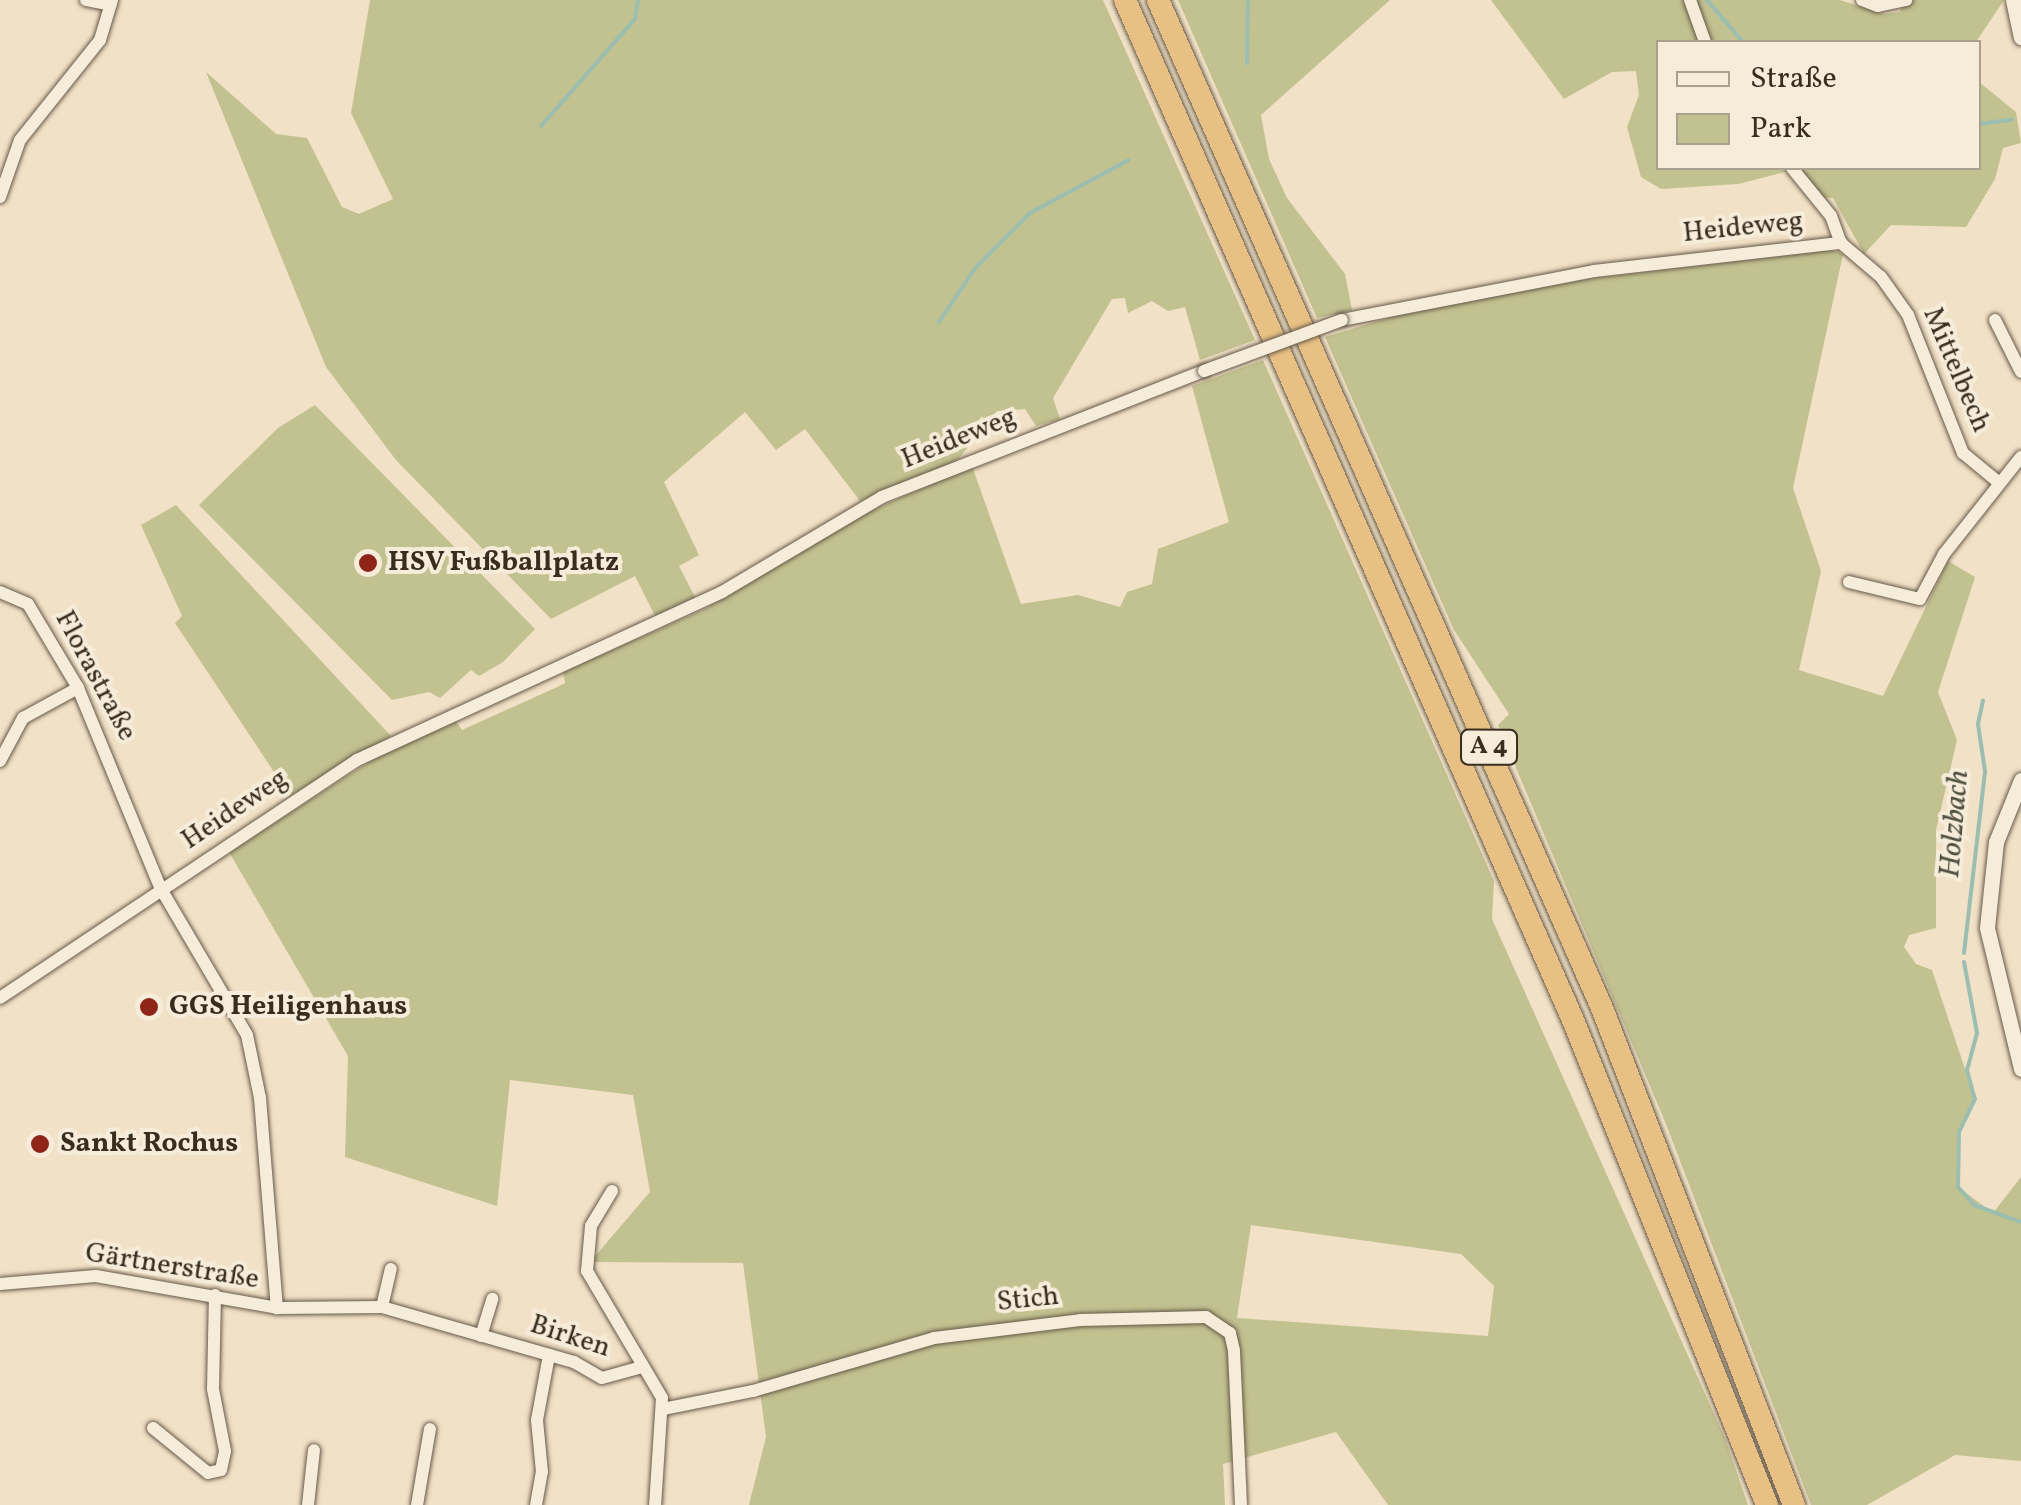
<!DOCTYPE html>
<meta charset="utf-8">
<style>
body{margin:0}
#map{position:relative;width:2021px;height:1505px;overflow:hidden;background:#f1e1c6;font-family:Vollkorn,serif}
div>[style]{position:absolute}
.green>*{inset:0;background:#c2c190}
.stream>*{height:4px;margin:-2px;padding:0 2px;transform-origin:2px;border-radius:2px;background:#9bbeb0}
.roads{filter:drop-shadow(0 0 2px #665a49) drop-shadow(0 0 2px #665a49)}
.minor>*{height:12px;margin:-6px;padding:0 6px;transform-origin:6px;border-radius:6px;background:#f6ecda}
.tertiary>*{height:15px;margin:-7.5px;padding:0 7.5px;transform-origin:7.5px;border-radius:7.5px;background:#f6ecda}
.motorway>*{height:22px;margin:-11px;padding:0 11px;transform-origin:11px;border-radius:11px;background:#e8c083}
.bridges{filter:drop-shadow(0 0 2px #665a49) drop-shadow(0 0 2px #665a49)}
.minor-bridge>*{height:12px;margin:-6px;padding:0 6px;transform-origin:6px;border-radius:6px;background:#f6ecda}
.dots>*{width:28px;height:28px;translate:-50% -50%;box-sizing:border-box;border:5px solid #f6ecda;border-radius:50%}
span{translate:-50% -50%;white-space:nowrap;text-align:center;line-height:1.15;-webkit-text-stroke:8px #f6ecda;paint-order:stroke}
.shield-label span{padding:2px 8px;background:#f6ecda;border:2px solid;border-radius:8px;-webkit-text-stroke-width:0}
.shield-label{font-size:25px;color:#382d1f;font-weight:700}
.street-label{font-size:28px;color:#382d1f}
.poi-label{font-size:28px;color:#382d1f;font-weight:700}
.left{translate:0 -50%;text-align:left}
.water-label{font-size:30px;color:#515143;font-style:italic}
.legend{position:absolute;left:1656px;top:40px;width:325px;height:130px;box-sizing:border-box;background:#f6ecda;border:2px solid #aaa08f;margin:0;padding:12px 18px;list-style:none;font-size:30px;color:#382d1f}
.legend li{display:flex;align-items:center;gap:20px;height:50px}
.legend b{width:50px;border:2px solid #aaa08f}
</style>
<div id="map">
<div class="green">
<i style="clip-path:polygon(370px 0,1103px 0,1255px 340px,1200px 360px,1185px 307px,1168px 311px,1152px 301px,1128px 313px,1125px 298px,1112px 299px,1053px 398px,1060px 419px,1036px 426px,1025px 409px,997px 411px,956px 462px,860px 501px,805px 429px,776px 450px,745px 412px,664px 482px,699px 555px,679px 566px,696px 599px,656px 618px,635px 576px,551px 619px,396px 460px,326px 367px,206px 72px,276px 134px,307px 138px,342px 207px,359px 214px,393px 199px,351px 113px)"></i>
<i style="clip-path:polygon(1178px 0,1390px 0,1261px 115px,1269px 159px,1287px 198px,1345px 274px,1352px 310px,1317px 318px)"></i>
<i style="clip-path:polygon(1491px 0,1840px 0,1884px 14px,1900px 12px,1904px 0,2004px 0,1976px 42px,1658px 42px,1658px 168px,1978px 168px,1979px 82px,2016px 112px,2021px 143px,2003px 148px,1995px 179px,1966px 227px,1891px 225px,1864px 254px,1833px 198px,1809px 196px,1789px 171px,1738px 184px,1661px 189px,1641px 177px,1627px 127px,1639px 95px,1636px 71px,1612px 72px,1564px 99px)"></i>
<i style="clip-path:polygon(1831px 250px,1843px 254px,1793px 488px,1821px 571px,1799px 670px,1883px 696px,1948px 561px,1975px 577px,1938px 692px,1957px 740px,1936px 830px,1936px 928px,1909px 935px,1904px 947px,1916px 964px,1932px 970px,1975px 1099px,1959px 1132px,1958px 1187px,1993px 1213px,2021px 1177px,2021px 1461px,1955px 1455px,1867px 1505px,1811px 1505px,1666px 1124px,1498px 725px,1509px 714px,1454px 630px,1325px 337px,1408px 312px,1587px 279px)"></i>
<i style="clip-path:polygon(evenodd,1263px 360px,1494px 881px,1492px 919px,1725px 1438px,1748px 1505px,1388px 1505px,1336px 1432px,1223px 1464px,1225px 1505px,749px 1505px,766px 1437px,743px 1263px,590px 1262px,650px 1192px,633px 1095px,510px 1080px,497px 1206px,345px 1157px,348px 1056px,229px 852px,391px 748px,456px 721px,462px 730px,555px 688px,565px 683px,563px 672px,707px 608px,839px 525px,972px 466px,1021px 604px,1078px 595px,1120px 607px,1127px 592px,1152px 584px,1158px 549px,1229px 522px,1192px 386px,1263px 360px,1251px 1225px,1461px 1254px,1494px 1286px,1488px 1336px,1237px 1318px,1251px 1225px)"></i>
<i style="clip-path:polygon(315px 405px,535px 629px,503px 662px,479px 676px,471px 670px,440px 698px,429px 692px,392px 700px,199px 505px,278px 428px)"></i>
<i style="clip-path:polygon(176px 505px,391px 736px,290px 796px,175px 623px,182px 616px,141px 525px)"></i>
</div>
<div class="stream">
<i style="left:1707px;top:0;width:55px;rotate:49.4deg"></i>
<i style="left:1247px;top:63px;width:63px;rotate:-89.1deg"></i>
<i style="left:1978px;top:124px;width:34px;rotate:-7deg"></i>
<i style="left:541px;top:126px;width:142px;rotate:-48.7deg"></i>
<i style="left:635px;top:19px;width:19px;rotate:-81deg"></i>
<i style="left:939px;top:322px;width:66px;rotate:-56.1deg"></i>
<i style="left:976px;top:267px;width:76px;rotate:-45deg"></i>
<i style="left:1030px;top:213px;width:112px;rotate:-28.2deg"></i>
<i style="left:1964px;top:953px;width:183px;rotate:-83.4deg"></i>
<i style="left:1985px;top:771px;width:48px;rotate:-98.5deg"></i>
<i style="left:1978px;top:724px;width:24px;rotate:-78deg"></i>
<i style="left:1964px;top:962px;width:72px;rotate:79.6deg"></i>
<i style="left:1977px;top:1033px;width:38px;rotate:105deg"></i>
<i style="left:1967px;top:1070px;width:30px;rotate:75deg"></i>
<i style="left:1975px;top:1099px;width:37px;rotate:116deg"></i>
<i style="left:1959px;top:1132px;width:55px;rotate:91deg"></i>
<i style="left:1958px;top:1187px;width:24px;rotate:48deg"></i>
<i style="left:1974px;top:1205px;width:50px;rotate:19.9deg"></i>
</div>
<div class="roads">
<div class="minor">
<i style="left:86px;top:0;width:25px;rotate:11deg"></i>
<i style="left:1690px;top:0;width:45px;rotate:70.3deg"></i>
<i style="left:1862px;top:0;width:17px;rotate:21deg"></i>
<i style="left:1878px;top:6px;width:29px;rotate:-12deg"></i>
<i style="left:1792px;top:168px;width:62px;rotate:50.9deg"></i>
<i style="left:1831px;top:216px;width:29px;rotate:70deg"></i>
<i style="left:0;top:197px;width:60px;rotate:-70.7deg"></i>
<i style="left:20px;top:140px;width:128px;rotate:-51.3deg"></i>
<i style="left:100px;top:40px;width:42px;rotate:-73.3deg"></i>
<i style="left:1342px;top:320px;width:257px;rotate:-11deg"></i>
<i style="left:1594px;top:271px;width:249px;rotate:-6.5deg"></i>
<i style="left:1841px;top:243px;width:52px;rotate:40.4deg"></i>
<i style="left:1881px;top:277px;width:47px;rotate:54.6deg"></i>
<i style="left:1908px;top:315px;width:149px;rotate:68.3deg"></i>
<i style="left:1963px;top:453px;width:45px;rotate:39.6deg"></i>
<i style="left:1995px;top:320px;width:58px;rotate:63.4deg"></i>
<i style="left:1849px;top:582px;width:73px;rotate:13.5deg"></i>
<i style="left:1920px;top:599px;width:51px;rotate:-61.9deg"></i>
<i style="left:1944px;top:554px;width:124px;rotate:-51.6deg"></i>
<i style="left:0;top:592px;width:30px;rotate:23deg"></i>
<i style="left:28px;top:604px;width:98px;rotate:59.2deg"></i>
<i style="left:78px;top:688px;width:217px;rotate:67.6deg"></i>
<i style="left:161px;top:889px;width:169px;rotate:59.5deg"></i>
<i style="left:247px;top:1035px;width:64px;rotate:78.3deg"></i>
<i style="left:260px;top:1098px;width:211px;rotate:85.4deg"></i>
<i style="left:0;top:761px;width:49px;rotate:-61.9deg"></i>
<i style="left:23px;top:718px;width:63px;rotate:-28.6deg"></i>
<i style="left:0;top:998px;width:429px;rotate:-33.7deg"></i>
<i style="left:357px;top:760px;width:402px;rotate:-24.7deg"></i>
<i style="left:722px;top:592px;width:186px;rotate:-30.7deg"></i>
<i style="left:882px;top:497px;width:346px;rotate:-21.4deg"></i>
<i style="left:612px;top:1191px;width:41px;rotate:121deg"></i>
<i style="left:591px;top:1226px;width:45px;rotate:95.1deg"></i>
<i style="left:587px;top:1271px;width:147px;rotate:59.4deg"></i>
<i style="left:662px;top:1398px;width:107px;rotate:93.7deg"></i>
<i style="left:0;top:1284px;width:96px;rotate:-4.8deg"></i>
<i style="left:96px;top:1276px;width:184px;rotate:10deg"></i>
<i style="left:277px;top:1308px;width:105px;rotate:-0.5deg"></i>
<i style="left:382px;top:1307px;width:200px;rotate:16deg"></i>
<i style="left:574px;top:1362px;width:32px;rotate:30deg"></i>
<i style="left:602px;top:1378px;width:41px;rotate:-15.4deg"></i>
<i style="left:382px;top:1307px;width:39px;rotate:-77deg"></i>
<i style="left:481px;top:1336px;width:39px;rotate:-73deg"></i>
<i style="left:663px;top:1409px;width:92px;rotate:-11.3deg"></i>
<i style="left:753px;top:1391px;width:189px;rotate:-16.3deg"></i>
<i style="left:934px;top:1338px;width:147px;rotate:-7deg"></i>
<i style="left:1080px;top:1320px;width:126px;rotate:-1.4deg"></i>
<i style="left:1206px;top:1317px;width:29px;rotate:34deg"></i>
<i style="left:1230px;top:1333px;width:18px;rotate:77deg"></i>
<i style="left:1234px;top:1351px;width:154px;rotate:87.4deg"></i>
<i style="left:153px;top:1428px;width:71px;rotate:39.3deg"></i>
<i style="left:208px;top:1473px;width:13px;rotate:-13deg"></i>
<i style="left:221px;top:1470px;width:19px;rotate:-78deg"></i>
<i style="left:225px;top:1451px;width:63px;rotate:-101deg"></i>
<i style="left:213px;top:1389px;width:94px;rotate:-88.8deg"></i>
<i style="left:308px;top:1505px;width:55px;rotate:-83.8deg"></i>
<i style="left:417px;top:1505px;width:77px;rotate:-80.3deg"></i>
<i style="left:536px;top:1505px;width:34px;rotate:-80deg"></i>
<i style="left:542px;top:1472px;width:52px;rotate:-95.5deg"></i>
<i style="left:537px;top:1420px;width:66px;rotate:-79.5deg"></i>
</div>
<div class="tertiary">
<i style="left:2013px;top:0;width:38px;rotate:78deg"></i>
<i style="left:2021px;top:780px;width:67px;rotate:112deg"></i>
<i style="left:1996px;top:842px;width:86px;rotate:96deg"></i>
<i style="left:1987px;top:928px;width:145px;rotate:76.4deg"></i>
</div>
<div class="motorway">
<i style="left:1125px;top:0;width:1114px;rotate:66.29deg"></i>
<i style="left:1573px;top:1020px;width:522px;rotate:68.2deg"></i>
<i style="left:1158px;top:0;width:1101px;rotate:66.23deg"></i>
<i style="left:1602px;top:1008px;width:533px;rotate:68.88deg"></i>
</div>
</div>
<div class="bridges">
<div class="minor-bridge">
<i style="left:1204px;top:371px;width:147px;rotate:-20.3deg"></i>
</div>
</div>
<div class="dots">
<i style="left:368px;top:563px;background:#8f2418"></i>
<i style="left:149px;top:1007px;background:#8f2418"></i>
<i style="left:40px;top:1144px;background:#8f2418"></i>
</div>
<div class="shield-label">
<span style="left:1489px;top:747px">A 4</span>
</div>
<div class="street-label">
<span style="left:1743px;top:228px;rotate:-6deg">Heideweg</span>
<span style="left:1956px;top:370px;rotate:67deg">Mittelbech</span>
<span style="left:959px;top:439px;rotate:-22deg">Heideweg</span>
<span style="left:95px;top:676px;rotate:62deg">Florastraße</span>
<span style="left:235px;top:810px;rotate:-34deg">Heideweg</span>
<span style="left:172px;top:1267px;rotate:9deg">Gärtnerstraße</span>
<span style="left:1028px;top:1300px;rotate:-6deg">Stich</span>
<span style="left:570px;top:1337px;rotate:18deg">Birken</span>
</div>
<div class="poi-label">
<span class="left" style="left:388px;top:563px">HSV Fußballplatz</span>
<span class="left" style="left:169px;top:1007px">GGS Heiligenhaus</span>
<span class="left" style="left:60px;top:1144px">Sankt Rochus</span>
</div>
<div class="water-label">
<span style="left:1955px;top:824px;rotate:-85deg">Holzbach</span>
</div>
<ul class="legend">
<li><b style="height:12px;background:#f6ecda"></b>Straße</li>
<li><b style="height:28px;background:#c2c190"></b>Park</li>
</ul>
</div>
